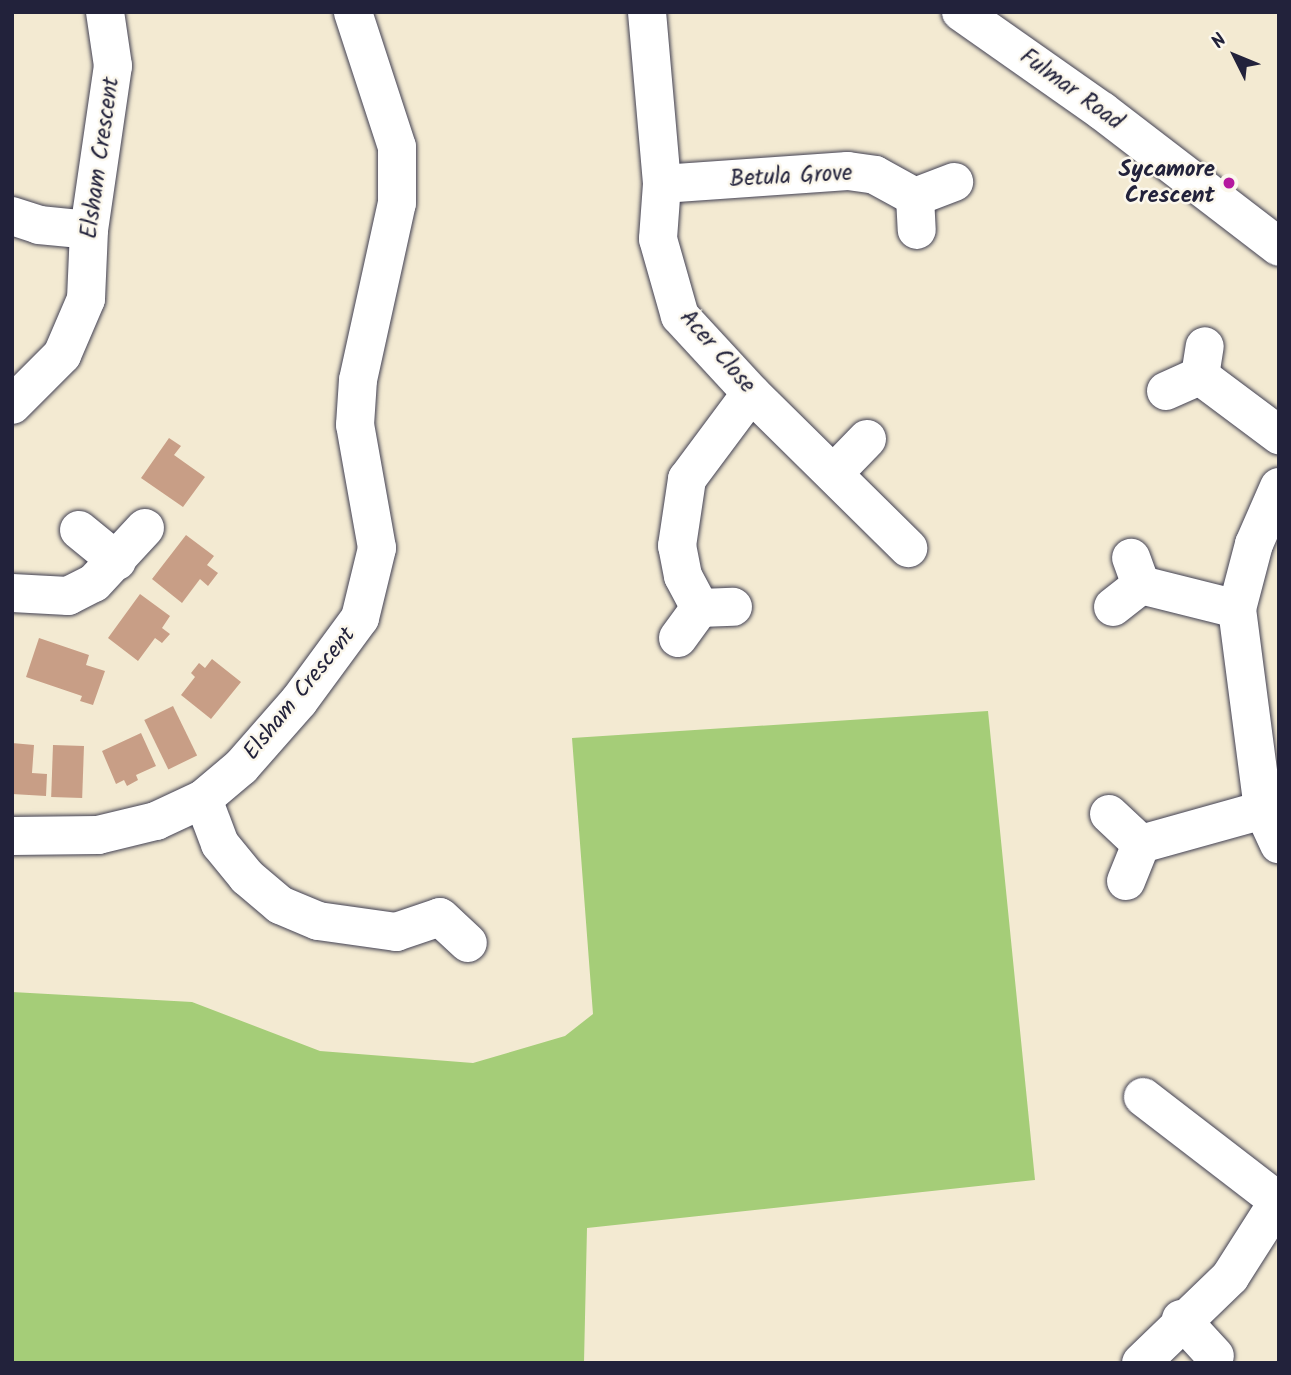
<!DOCTYPE html>
<style>
body{margin:0}
#map{position:relative;width:1291px;height:1375px;overflow:hidden;background:#f3ead2;font-family:Kalam,sans-serif}
div>[style]{position:absolute}
.green>*{inset:0;background:#a5cd78}
.building>*{inset:0;background:#c89e86;transform-origin:0 0}
.roads{filter:drop-shadow(0 0 2px #414052) drop-shadow(0 0 2px #414052)}
.minor>*{height:38px;margin:-19px;padding:0 19px;transform-origin:19px;border-radius:19px;background:#fff}
.dots>*{width:19px;height:19px;translate:-50% -50%;box-sizing:border-box;border:4px solid #fbf7ec;border-radius:50%}
span{translate:-50% -50%;white-space:nowrap;text-align:center;line-height:1.15;-webkit-text-stroke:5px #fbf7ec;paint-order:stroke}
.street-label{font-size:23px;color:#22223b}
.poi-label{font-size:23px;color:#22223b;font-weight:700}
.right{translate:-100% -50%;text-align:right}
.frame{position:absolute;inset:0;border:14px solid #22223b;pointer-events:none}
.north{position:absolute;left:1200px;top:21px;width:70px;height:70px;-webkit-text-stroke:5px #fbf7ec;paint-order:stroke;rotate:313deg;font-size:19px;font-weight:700;line-height:28px;text-align:center;color:#22223b}
.north::after{content:'';display:block;margin:auto;width:24px;height:32px;background:#22223b;clip-path:polygon(50% 0,100% 100%,50% 72%,0 100%)}
</style>
<div id="map">
<div class="green">
<i style="clip-path:polygon(988px 711px,1035px 1180px,587px 1228px,584px 1363px,12px 1363px,12px 992px,192px 1002px,320px 1051px,473px 1063px,565px 1036px,593px 1014px,572px 738px)"></i>
</div>
<div class="building">
<i style="clip-path:polygon(169px 438px,181px 446px,174px 455px,205px 477px,183px 507px,141px 478px)"></i>
<i style="clip-path:polygon(186px 535px,214px 556px,207px 565px,218px 573px,208px 586px,200px 579px,182px 603px,152px 579px)"></i>
<i style="clip-path:polygon(140px 594px,170px 616px,162px 628px,170px 634px,162px 643px,155px 638px,138px 661px,108px 638px)"></i>
<i style="clip-path:polygon(39px 638px,89px 655px,86px 665px,105px 671px,93px 705px,80px 701px,82px 696px,26px 677px)"></i>
<i style="clip-path:polygon(212px 659px,241px 682px,211px 719px,181px 695px,195px 677px,191px 673px,199px 663px,205px 668px)"></i>
<i style="left:173px;top:706px;width:55px;height:32px;rotate:64deg"></i>
<i style="clip-path:polygon(141px 733px,156px 766px,136px 775px,138px 780px,127px 786px,124px 780px,116px 784px,102px 751px)"></i>
<i style="clip-path:polygon(12px 743px,34px 745px,32px 773px,47px 774px,46px 796px,12px 794px)"></i>
<i style="left:53px;top:745px;width:31px;height:52px;rotate:2deg"></i>
</div>
<div class="roads">
<div class="minor">
<i style="left:647px;top:12px;width:173px;rotate:85deg"></i>
<i style="left:662px;top:184px;width:55px;rotate:94.2deg"></i>
<i style="left:658px;top:239px;width:80px;rotate:74.1deg"></i>
<i style="left:680px;top:316px;width:105px;rotate:47.3deg"></i>
<i style="left:751px;top:393px;width:221px;rotate:44.6deg"></i>
<i style="left:961px;top:12px;width:172px;rotate:35.1deg"></i>
<i style="left:1102px;top:111px;width:223px;rotate:37.5deg"></i>
<i style="left:662px;top:184px;width:186px;rotate:-4deg"></i>
<i style="left:848px;top:171px;width:27px;rotate:8deg"></i>
<i style="left:875px;top:175px;width:46px;rotate:28.8deg"></i>
<i style="left:915px;top:197px;width:42px;rotate:-21deg"></i>
<i style="left:915px;top:197px;width:33px;rotate:87deg"></i>
<i style="left:12px;top:216px;width:28px;rotate:18deg"></i>
<i style="left:39px;top:225px;width:50px;rotate:5.7deg"></i>
<i style="left:1200px;top:376px;width:99px;rotate:36.8deg"></i>
<i style="left:1166px;top:391px;width:37px;rotate:-24deg"></i>
<i style="left:1200px;top:376px;width:30px;rotate:-81deg"></i>
<i style="left:12px;top:405px;width:71px;rotate:-45deg"></i>
<i style="left:62px;top:355px;width:61px;rotate:-66.8deg"></i>
<i style="left:86px;top:299px;width:69px;rotate:-87.5deg"></i>
<i style="left:89px;top:230px;width:166px;rotate:-81.7deg"></i>
<i style="left:113px;top:66px;width:55px;rotate:-98.4deg"></i>
<i style="left:835px;top:472px;width:46px;rotate:-45.9deg"></i>
<i style="left:1279px;top:487px;width:62px;rotate:113.7deg"></i>
<i style="left:1254px;top:544px;width:67px;rotate:104.7deg"></i>
<i style="left:1237px;top:609px;width:203px;rotate:82.6deg"></i>
<i style="left:1263px;top:810px;width:38px;rotate:65deg"></i>
<i style="left:79px;top:530px;width:49px;rotate:39.2deg"></i>
<i style="left:1141px;top:585px;width:99px;rotate:14deg"></i>
<i style="left:12px;top:593px;width:56px;rotate:3.1deg"></i>
<i style="left:68px;top:596px;width:29px;rotate:-27deg"></i>
<i style="left:94px;top:583px;width:75px;rotate:-47.2deg"></i>
<i style="left:1113px;top:607px;width:36px;rotate:-38deg"></i>
<i style="left:1141px;top:585px;width:29px;rotate:-110deg"></i>
<i style="left:700px;top:608px;width:36px;rotate:-118deg"></i>
<i style="left:683px;top:576px;width:31px;rotate:-101deg"></i>
<i style="left:677px;top:546px;width:68px;rotate:-81.5deg"></i>
<i style="left:687px;top:479px;width:107px;rotate:-53.3deg"></i>
<i style="left:678px;top:638px;width:37px;rotate:-54deg"></i>
<i style="left:700px;top:608px;width:33px;rotate:-2deg"></i>
<i style="left:203px;top:799px;width:48px;rotate:69.3deg"></i>
<i style="left:220px;top:844px;width:43px;rotate:50.7deg"></i>
<i style="left:247px;top:877px;width:43px;rotate:40.3deg"></i>
<i style="left:280px;top:905px;width:41px;rotate:22.8deg"></i>
<i style="left:318px;top:921px;width:79px;rotate:8deg"></i>
<i style="left:396px;top:932px;width:46px;rotate:-18.8deg"></i>
<i style="left:440px;top:917px;width:38px;rotate:43deg"></i>
<i style="left:1109px;top:814px;width:44px;rotate:43.2deg"></i>
<i style="left:1141px;top:844px;width:40px;rotate:112deg"></i>
<i style="left:12px;top:836px;width:86px;rotate:-0.7deg"></i>
<i style="left:98px;top:835px;width:60px;rotate:-13.6deg"></i>
<i style="left:156px;top:821px;width:52px;rotate:-25.1deg"></i>
<i style="left:203px;top:799px;width:50px;rotate:-40.1deg"></i>
<i style="left:241px;top:767px;width:88px;rotate:-48.7deg"></i>
<i style="left:299px;top:701px;width:103px;rotate:-53.7deg"></i>
<i style="left:360px;top:618px;width:72px;rotate:-76.3deg"></i>
<i style="left:377px;top:548px;width:125px;rotate:-100.1deg"></i>
<i style="left:355px;top:425px;width:45px;rotate:-86.2deg"></i>
<i style="left:358px;top:380px;width:181px;rotate:-77.6deg"></i>
<i style="left:397px;top:203px;width:56px;rotate:-90deg"></i>
<i style="left:397px;top:147px;width:142px;rotate:-108.1deg"></i>
<i style="left:1141px;top:844px;width:127px;rotate:-15.6deg"></i>
<i style="left:1143px;top:1097px;width:170px;rotate:37.6deg"></i>
<i style="left:1181px;top:1319px;width:50px;rotate:47.4deg"></i>
<i style="left:1141px;top:1363px;width:124px;rotate:-44deg"></i>
<i style="left:1230px;top:1277px;width:91px;rotate:-57.5deg"></i>
</div>
</div>
<div class="dots">
<i style="left:1229px;top:183px;background:#b5179e"></i>
</div>
<div class="street-label">
<span style="left:1071px;top:90px;rotate:36deg">Fulmar Road</span>
<span style="left:101px;top:158px;rotate:-82deg">Elsham Crescent</span>
<span style="left:791px;top:177px;rotate:-3deg">Betula Grove</span>
<span style="left:717px;top:352px;rotate:49deg">Acer Close</span>
<span style="left:300px;top:694px;rotate:-51deg">Elsham Crescent</span>
</div>
<div class="poi-label">
<span class="right" style="left:1215px;top:183px">Sycamore<br>Crescent</span>
</div>
<div class="frame"></div>
<div class="north">N</div>
</div>
